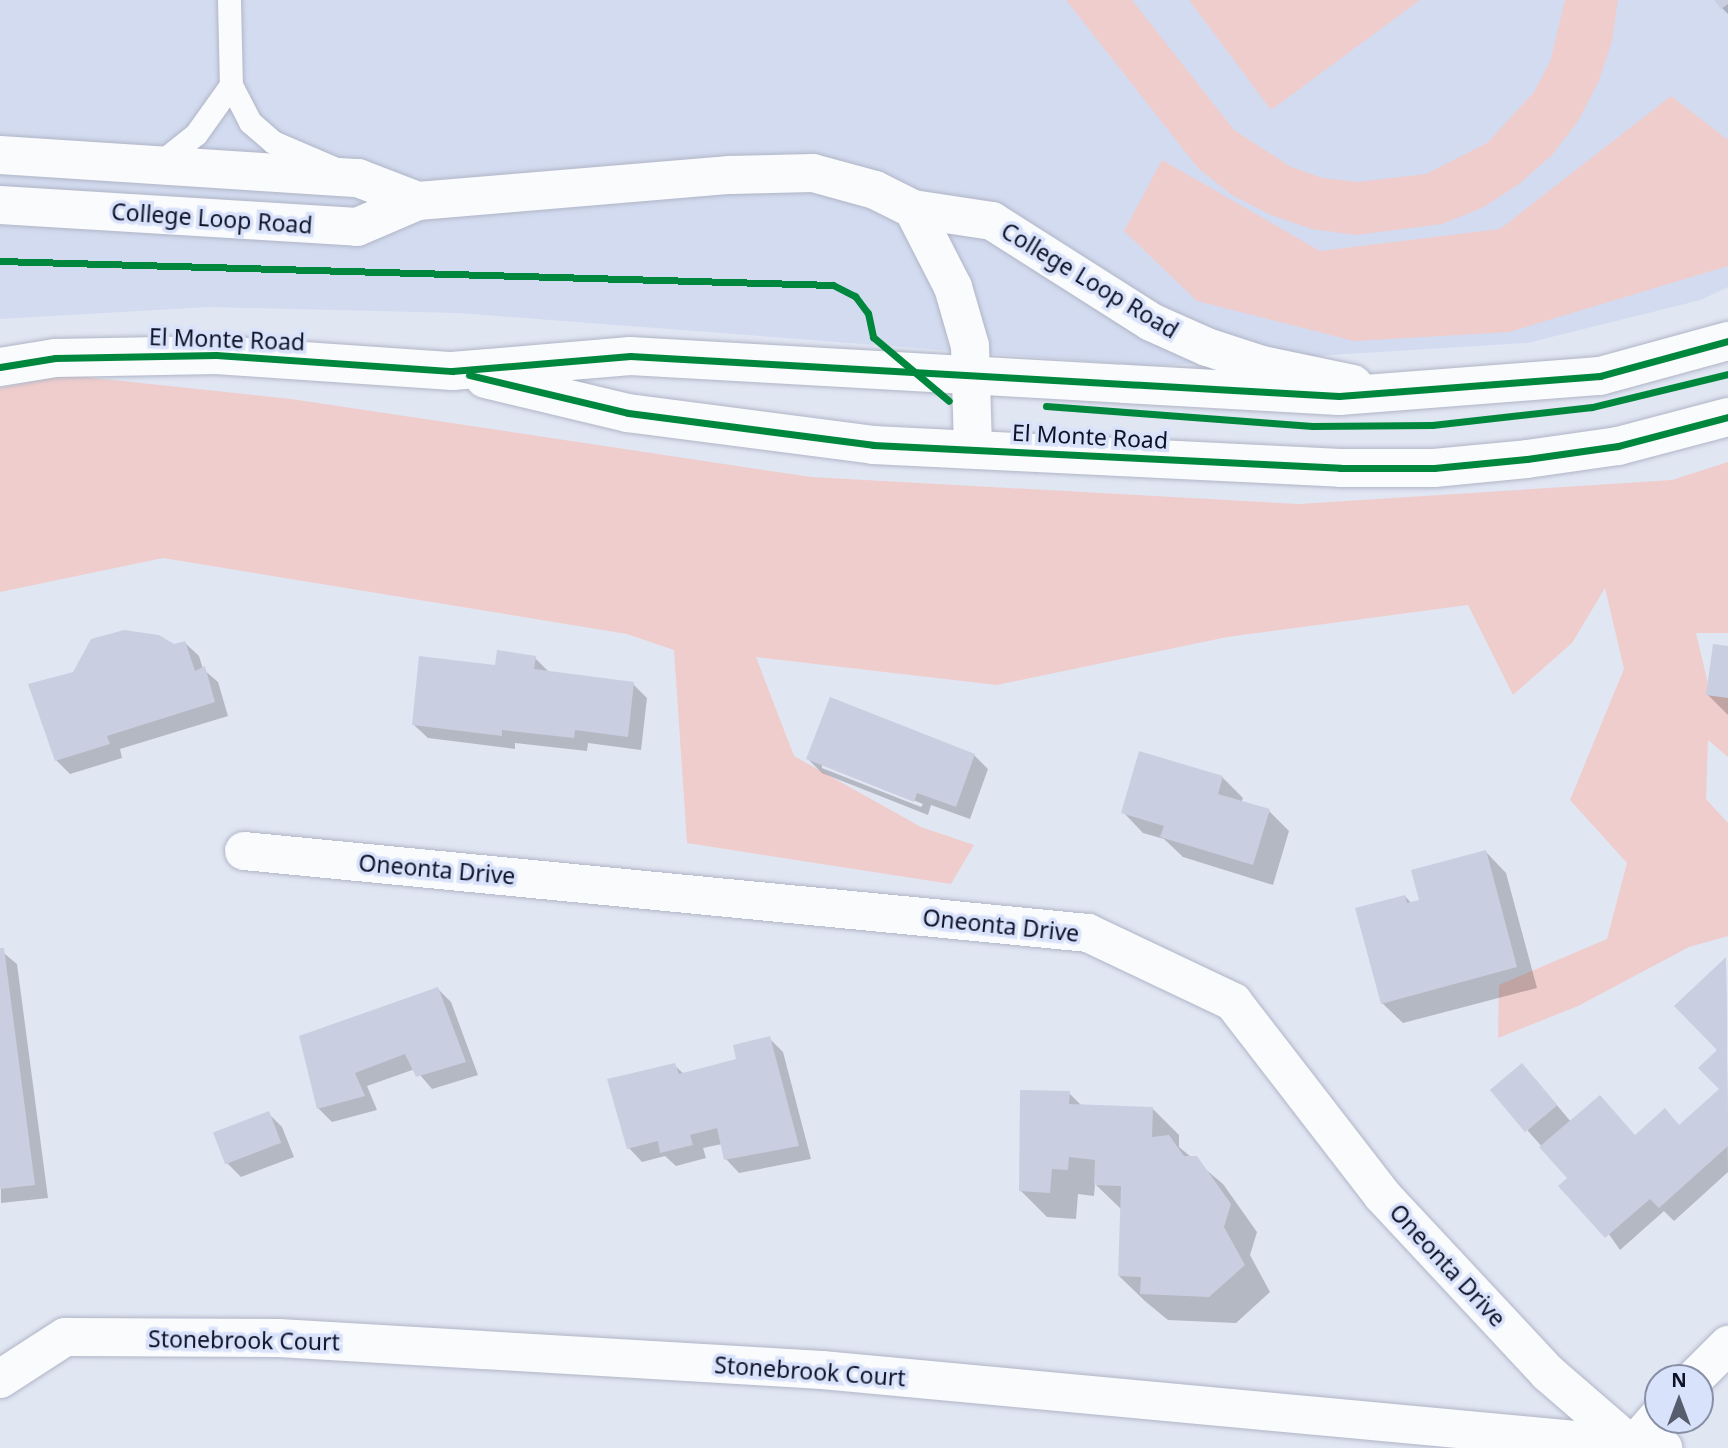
<!DOCTYPE html>
<style>
body{margin:0}
#map{position:relative;width:1728px;height:1448px;overflow:hidden;background:#e1e6f3;font-family:"Noto Sans",sans-serif}
div>[style]{position:absolute}
.built>*{inset:0;background:#d3dbf0}
.green>*{inset:0;background:#efcdcc}
.shadow>*{inset:0;background:#0003}
.building>*{inset:0;background:#c9cfe1;transform-origin:0 0}
.roads{filter:drop-shadow(0 0 2px #b0b5c6) drop-shadow(0 0 2px #b0b5c6)}
.lane>*{height:23px;margin:-11.5px;padding:0 11.5px;transform-origin:11.5px;border-radius:11.5px;background:#fafbfd}
.street>*{height:38px;margin:-19px;padding:0 19px;transform-origin:19px;border-radius:19px;background:#fafbfd}
.secondary>*{height:38px;margin:-19px;padding:0 19px;transform-origin:19px;border-radius:19px;background:#fafbfd}
.cycleway>*{height:7px;margin:-3.5px;padding:0 3.5px;transform-origin:3.5px;border-radius:3.5px;background:#00873e}
span{translate:-50% -50%;white-space:nowrap;text-align:center;line-height:1.15;-webkit-text-stroke:7px #d9e2fb;paint-order:stroke}
.street-label{font-size:23px;color:#0d1227}
.north{position:absolute;left:1644px;top:1364px;width:70px;height:70px;box-sizing:border-box;background:#d9e2fb;border:2px solid #878fa6;border-radius:50%;rotate:0deg;font-size:19px;font-weight:700;line-height:28px;text-align:center;color:#0d1227}
.north::after{content:'';display:block;margin:auto;width:24px;height:32px;background:#575c6e;clip-path:polygon(50% 0,100% 100%,50% 72%,0 100%)}
</style>
<div id="map">
<div class="built">
<i style="clip-path:polygon(0 0,1728px 0,1728px 287px,1701px 300px,1527px 343px,1151px 366px,459px 313px,208px 307px,0 319px)"></i>
</div>
<div class="green">
<i style="clip-path:polygon(1066px 0,1132px 0,1234px 130px,1291px 167px,1323px 178px,1358px 182px,1426px 174px,1487px 143px,1534px 92px,1550px 62px,1565px 0,1618px 0,1612px 41px,1598px 83px,1578px 121px,1552px 155px,1519px 184px,1482px 208px,1442px 224px,1356px 235px,1312px 229px,1271px 215px,1232px 195px,1198px 168px)"></i>
<i style="clip-path:polygon(1189px 0,1420px 0,1271px 110px)"></i>
<i style="clip-path:polygon(1671px 96px,1728px 140px,1728px 266px,1509px 332px,1354px 341px,1197px 301px,1124px 231px,1162px 160px,1320px 251px,1500px 229px)"></i>
<i style="clip-path:polygon(66px 375px,291px 399px,811px 477px,1299px 504px,1672px 480px,1728px 462px,1728px 633px,1696px 633px,1709px 688px,1728px 696px,1728px 757px,1708px 740px,1706px 799px,1728px 823px,1728px 936px,1689px 947px,1578px 1006px,1498px 1038px,1499px 985px,1607px 939px,1627px 863px,1570px 800px,1624px 669px,1605px 588px,1572px 643px,1513px 695px,1468px 605px,1227px 637px,997px 685px,756px 657px,794px 756px,921px 827px,974px 845px,951px 884px,687px 843px,674px 650px,627px 634px,163px 558px,0 592px,0 388px)"></i>
</div>
<div class="shadow">
<i style="clip-path:polygon(1716px 0,1728px 0,1728px 14px,1722px 8px)"></i>
<i style="clip-path:polygon(185px 643px,199px 656px,203px 669px,218px 682px,228px 716px,120px 749px,122px 758px,70px 774px,56px 760px,173px 646px)"></i>
<i style="clip-path:polygon(1728px 648px,1728px 715px,1708px 695px)"></i>
<i style="clip-path:polygon(535px 658px,550px 673px,633px 684px,647px 698px,641px 750px,588px 743px,587px 751px,515px 743px,515px 749px,428px 738px,414px 725px,497px 667px)"></i>
<i style="clip-path:polygon(evenodd,974px 755px,988px 769px,970px 819px,931px 805px,928px 815px,822px 773px,808px 759px,974px 755px,822px 764px,923px 804px,921px 807px,822px 768px,822px 764px)"></i>
<i style="clip-path:polygon(1222px 777px,1243px 798px,1241px 803px,1269px 811px,1289px 831px,1273px 885px,1183px 857px,1164px 839px,1143px 833px,1123px 812px)"></i>
<i style="clip-path:polygon(1486px 852px,1506px 873px,1537px 988px,1403px 1023px,1382px 1003px,1405px 896px,1412px 904px,1421px 901px)"></i>
<i style="clip-path:polygon(0 950px,17px 964px,48px 1198px,1px 1203px)"></i>
<i style="clip-path:polygon(1726px 959px,1728px 1172px,1674px 1221px,1664px 1211px,1620px 1250px,1570px 1178px,1528px 1131px,1535px 1079px,1571px 1122px,1636px 1137px,1680px 1126px,1721px 1089px,1719px 1050px)"></i>
<i style="clip-path:polygon(438px 989px,451px 1002px,478px 1075px,432px 1089px,415px 1069px,367px 1086px,377px 1110px,332px 1122px,318px 1108px)"></i>
<i style="clip-path:polygon(769px 1038px,783px 1052px,811px 1159px,739px 1173px,726px 1159px,722px 1144px,703px 1148px,706px 1158px,676px 1166px,665px 1156px,642px 1162px,629px 1148px,674px 1065px,684px 1074px,738px 1060px)"></i>
<i style="clip-path:polygon(1069px 1093px,1082px 1106px,1152px 1108px,1179px 1135px,1179px 1147px,1223px 1184px,1257px 1232px,1250px 1255px,1270px 1292px,1236px 1323px,1168px 1320px,1146px 1302px,1119px 1276px,1122px 1210px,1095px 1184px,1094px 1196px,1078px 1194px,1076px 1219px,1047px 1217px,1021px 1191px)"></i>
<i style="clip-path:polygon(268px 1113px,282px 1127px,294px 1157px,241px 1177px,227px 1163px)"></i>
</div>
<div class="building">
<i style="clip-path:polygon(1714px 0,1728px 0,1728px 4px,1721px 9px)"></i>
<i style="clip-path:polygon(124px 630px,159px 635px,174px 644px,185px 641px,195px 671px,205px 666px,215px 702px,107px 736px,110px 744px,55px 761px,28px 684px,73px 672px,91px 639px)"></i>
<i style="clip-path:polygon(1713px 644px,1728px 646px,1728px 698px,1706px 695px)"></i>
<i style="clip-path:polygon(497px 650px,536px 656px,534px 669px,634px 682px,628px 737px,575px 730px,574px 738px,502px 730px,502px 736px,412px 725px,419px 656px,495px 665px)"></i>
<i style="clip-path:polygon(830px 697px,975px 754px,956px 807px,917px 793px,914px 802px,806px 759px)"></i>
<i style="clip-path:polygon(1139px 751px,1223px 776px,1218px 794px,1270px 809px,1253px 865px,1160px 837px,1164px 826px,1121px 813px)"></i>
<i style="clip-path:polygon(1486px 850px,1517px 967px,1381px 1004px,1355px 908px,1405px 895px,1407px 903px,1419px 900px,1411px 870px)"></i>
<i style="clip-path:polygon(0 948px,4px 948px,35px 1185px,0 1189px)"></i>
<i style="clip-path:polygon(1726px 957px,1728px 1146px,1659px 1208px,1650px 1199px,1605px 1238px,1558px 1186px,1567px 1178px,1539px 1147px,1600px 1095px,1635px 1135px,1665px 1108px,1679px 1125px,1719px 1089px,1698px 1068px,1717px 1050px,1674px 1006px)"></i>
<i style="clip-path:polygon(438px 987px,466px 1062px,416px 1077px,405px 1054px,355px 1073px,365px 1096px,317px 1109px,299px 1036px)"></i>
<i style="clip-path:polygon(770px 1036px,799px 1146px,724px 1160px,717px 1128px,690px 1135px,693px 1145px,660px 1153px,658px 1141px,627px 1149px,607px 1079px,675px 1063px,679px 1074px,736px 1059px,733px 1045px)"></i>
<i style="left:1522px;top:1063px;width:55px;height:42px;rotate:50deg"></i>
<i style="clip-path:polygon(1020px 1090px,1070px 1091px,1069px 1104px,1153px 1107px,1152px 1137px,1169px 1135px,1184px 1156px,1197px 1156px,1231px 1204px,1224px 1227px,1245px 1265px,1209px 1297px,1140px 1294px,1141px 1277px,1118px 1276px,1121px 1186px,1094px 1185px,1095px 1160px,1069px 1157px,1068px 1170px,1052px 1169px,1050px 1193px,1019px 1191px)"></i>
<i style="left:269px;top:1111px;width:34px;height:60px;rotate:69deg"></i>
</div>
<div class="roads">
<div class="lane">
<i style="left:229px;top:0;width:85px;rotate:88.7deg"></i>
<i style="left:231px;top:85px;width:42px;rotate:62.8deg"></i>
<i style="left:250px;top:122px;width:30px;rotate:41deg"></i>
<i style="left:273px;top:142px;width:63px;rotate:23.3deg"></i>
<i style="left:156px;top:166px;width:51px;rotate:-38.7deg"></i>
<i style="left:196px;top:134px;width:60px;rotate:-54.5deg"></i>
</div>
<div class="street">
<i style="left:0;top:155px;width:359px;rotate:3.7deg"></i>
<i style="left:358px;top:178px;width:64px;rotate:21deg"></i>
<i style="left:0;top:205px;width:358px;rotate:3.5deg"></i>
<i style="left:357px;top:227px;width:66px;rotate:-23.1deg"></i>
<i style="left:418px;top:201px;width:313px;rotate:-4.8deg"></i>
<i style="left:730px;top:175px;width:83px;rotate:-1.4deg"></i>
<i style="left:813px;top:173px;width:64px;rotate:15.3deg"></i>
<i style="left:875px;top:190px;width:42px;rotate:26.6deg"></i>
<i style="left:913px;top:209px;width:80px;rotate:8.6deg"></i>
<i style="left:992px;top:221px;width:188px;rotate:32.4deg"></i>
<i style="left:1151px;top:322px;width:61px;rotate:24.1deg"></i>
<i style="left:1207px;top:347px;width:58px;rotate:18.1deg"></i>
<i style="left:1262px;top:365px;width:93px;rotate:11.8deg"></i>
<i style="left:913px;top:209px;width:88px;rotate:62.9deg"></i>
<i style="left:953px;top:287px;width:61px;rotate:73.9deg"></i>
<i style="left:970px;top:346px;width:103px;rotate:88.3deg"></i>
<i style="left:244px;top:851px;width:848px;rotate:5.55deg"></i>
<i style="left:1088px;top:933px;width:161px;rotate:25.4deg"></i>
<i style="left:1233px;top:1002px;width:244px;rotate:52.3deg"></i>
<i style="left:1382px;top:1195px;width:243px;rotate:47deg"></i>
<i style="left:1548px;top:1373px;width:110px;rotate:40.9deg"></i>
<i style="left:1695px;top:1378px;width:47px;rotate:-45deg"></i>
<i style="left:0;top:1379px;width:77px;rotate:-32.9deg"></i>
<i style="left:65px;top:1337px;width:214px;rotate:0.3deg"></i>
<i style="left:279px;top:1338px;width:544px;rotate:3.37deg"></i>
<i style="left:822px;top:1370px;width:845px;rotate:5.3deg"></i>
<i style="left:1631px;top:1448px;width:41px;rotate:-48.9deg"></i>
</div>
<div class="secondary">
<i style="left:0;top:367px;width:56px;rotate:-9.3deg"></i>
<i style="left:55px;top:358px;width:161px;rotate:-1.1deg"></i>
<i style="left:216px;top:355px;width:237px;rotate:3.9deg"></i>
<i style="left:452px;top:371px;width:179px;rotate:-4.8deg"></i>
<i style="left:630px;top:356px;width:710px;rotate:3.23deg"></i>
<i style="left:1339px;top:396px;width:262px;rotate:-4.4deg"></i>
<i style="left:1600px;top:376px;width:133px;rotate:-15.3deg"></i>
<i style="left:485px;top:379px;width:147px;rotate:13.4deg"></i>
<i style="left:628px;top:413px;width:247px;rotate:7.4deg"></i>
<i style="left:873px;top:445px;width:468px;rotate:2.8deg"></i>
<i style="left:1340px;top:468px;width:94px"></i>
<i style="left:1434px;top:468px;width:93px;rotate:-5.5deg"></i>
<i style="left:1527px;top:459px;width:92px;rotate:-8.1deg"></i>
<i style="left:1618px;top:446px;width:114px;rotate:-14.8deg"></i>
</div>
</div>
<div class="cycleway">
<i style="left:0;top:261px;width:833px;rotate:1.65deg"></i>
<i style="left:833px;top:285px;width:25px;rotate:27deg"></i>
<i style="left:855px;top:296px;width:21px;rotate:53deg"></i>
<i style="left:868px;top:313px;width:25px;rotate:78deg"></i>
<i style="left:873px;top:337px;width:99px;rotate:40.1deg"></i>
<i style="left:0;top:367px;width:56px;rotate:-9.3deg"></i>
<i style="left:55px;top:358px;width:161px;rotate:-1.1deg"></i>
<i style="left:216px;top:355px;width:237px;rotate:3.9deg"></i>
<i style="left:452px;top:371px;width:179px;rotate:-4.8deg"></i>
<i style="left:630px;top:356px;width:710px;rotate:3.23deg"></i>
<i style="left:1339px;top:396px;width:262px;rotate:-4.4deg"></i>
<i style="left:1600px;top:376px;width:133px;rotate:-15.3deg"></i>
<i style="left:469px;top:375px;width:163px;rotate:13.4deg"></i>
<i style="left:628px;top:413px;width:247px;rotate:7.4deg"></i>
<i style="left:873px;top:445px;width:468px;rotate:2.8deg"></i>
<i style="left:1340px;top:468px;width:94px"></i>
<i style="left:1434px;top:468px;width:93px;rotate:-5.5deg"></i>
<i style="left:1527px;top:459px;width:92px;rotate:-8.1deg"></i>
<i style="left:1618px;top:446px;width:114px;rotate:-14.8deg"></i>
<i style="left:1046px;top:406px;width:267px;rotate:4.3deg"></i>
<i style="left:1312px;top:426px;width:120px;rotate:-0.5deg"></i>
<i style="left:1432px;top:425px;width:161px;rotate:-6.4deg"></i>
<i style="left:1592px;top:407px;width:140px;rotate:-13.6deg"></i>
</div>
<div class="street-label">
<span style="left:212px;top:218px;rotate:4deg">College Loop Road</span>
<span style="left:1090px;top:280px;rotate:31deg">College Loop Road</span>
<span style="left:227px;top:339px;rotate:2deg">El Monte Road</span>
<span style="left:1090px;top:436px;rotate:3deg">El Monte Road</span>
<span style="left:437px;top:869px;rotate:5deg">Oneonta Drive</span>
<span style="left:1001px;top:925px;rotate:6deg">Oneonta Drive</span>
<span style="left:1448px;top:1265px;rotate:47deg">Oneonta Drive</span>
<span style="left:244px;top:1340px;rotate:1deg">Stonebrook Court</span>
<span style="left:810px;top:1371px;rotate:4deg">Stonebrook Court</span>
</div>
<div class="north">N</div>
</div>
